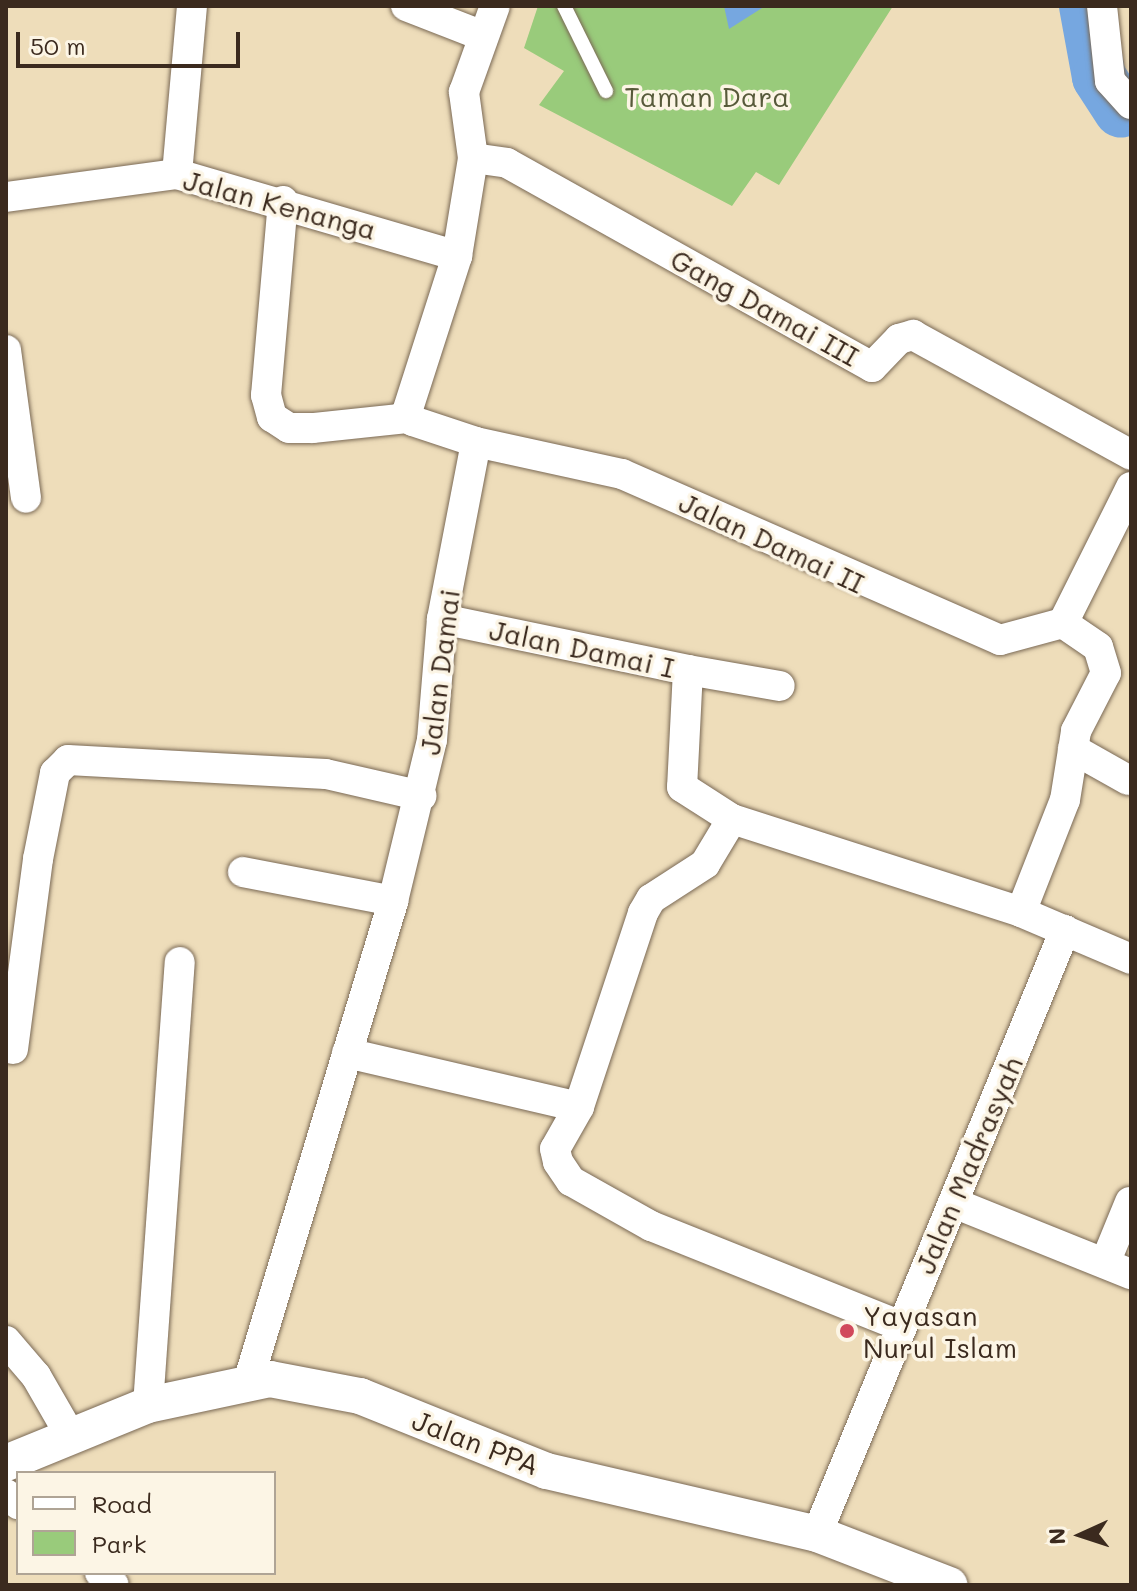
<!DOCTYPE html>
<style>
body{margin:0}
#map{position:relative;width:1137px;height:1591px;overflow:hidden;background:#eeddba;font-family:Mali,sans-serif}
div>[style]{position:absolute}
.green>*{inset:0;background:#99cb7b}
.water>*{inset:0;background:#76a7e0}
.river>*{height:54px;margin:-27px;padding:0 27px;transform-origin:27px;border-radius:27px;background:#76a7e0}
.roads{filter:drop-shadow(0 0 2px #7a6955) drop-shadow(0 0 2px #7a6955)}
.service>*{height:14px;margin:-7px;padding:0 7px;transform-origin:7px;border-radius:7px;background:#fff}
.minor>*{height:30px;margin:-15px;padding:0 15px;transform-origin:15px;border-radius:15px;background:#fff}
.tertiary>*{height:36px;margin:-18px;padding:0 18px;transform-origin:18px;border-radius:18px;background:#fff}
.dots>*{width:22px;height:22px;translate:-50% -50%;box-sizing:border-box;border:4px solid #fcf5e5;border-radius:50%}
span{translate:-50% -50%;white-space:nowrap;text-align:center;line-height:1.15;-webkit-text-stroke:7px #fcf5e5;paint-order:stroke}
.park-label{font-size:28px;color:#575a3a}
.street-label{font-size:28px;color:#3b2a1e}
.poi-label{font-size:28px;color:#3b2a1e}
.left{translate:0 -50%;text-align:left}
.frame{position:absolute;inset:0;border:8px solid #3b2a1e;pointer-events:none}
.legend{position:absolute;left:16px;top:1471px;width:260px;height:104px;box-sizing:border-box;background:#fcf5e5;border:2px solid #afa495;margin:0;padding:10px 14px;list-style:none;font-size:24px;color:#3b2a1e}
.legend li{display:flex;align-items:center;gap:16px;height:40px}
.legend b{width:40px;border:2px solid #afa495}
.north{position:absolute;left:1041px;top:1495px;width:80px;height:80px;-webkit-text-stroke:6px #fcf5e5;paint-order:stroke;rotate:267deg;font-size:22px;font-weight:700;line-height:32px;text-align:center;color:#3b2a1e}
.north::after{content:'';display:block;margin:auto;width:28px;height:36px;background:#3b2a1e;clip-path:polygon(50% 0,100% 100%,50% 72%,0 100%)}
.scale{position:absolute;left:16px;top:32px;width:224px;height:36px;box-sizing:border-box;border:4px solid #3b2a1e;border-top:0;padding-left:10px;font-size:24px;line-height:28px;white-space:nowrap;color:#3b2a1e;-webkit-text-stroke:6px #fcf5e5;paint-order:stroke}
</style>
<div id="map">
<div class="green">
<i style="clip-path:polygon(538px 6px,893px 6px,779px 185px,756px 172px,732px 206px,539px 105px,564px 71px,524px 48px)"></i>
</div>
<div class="water">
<i style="clip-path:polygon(724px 6px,765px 6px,729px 29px)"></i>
</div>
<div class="river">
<i style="left:1086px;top:6px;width:72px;rotate:79.6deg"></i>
<i style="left:1099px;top:77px;width:40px;rotate:57.1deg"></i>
</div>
<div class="roads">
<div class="service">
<i style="left:564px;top:6px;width:95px;rotate:63.7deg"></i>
</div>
<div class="minor">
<i style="left:406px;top:6px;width:83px;rotate:21.3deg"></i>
<i style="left:1102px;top:6px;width:75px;rotate:83.9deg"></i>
<i style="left:1110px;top:81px;width:31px;rotate:48deg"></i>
<i style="left:473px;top:158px;width:34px;rotate:8deg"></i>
<i style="left:507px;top:163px;width:418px;rotate:29.2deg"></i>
<i style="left:872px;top:367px;width:39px;rotate:-46deg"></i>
<i style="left:899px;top:339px;width:15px;rotate:-16deg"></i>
<i style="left:913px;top:335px;width:249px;rotate:28.8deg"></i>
<i style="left:177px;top:174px;width:169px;rotate:-84.9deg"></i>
<i style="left:6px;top:197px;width:173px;rotate:-7.7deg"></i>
<i style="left:177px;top:174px;width:292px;rotate:16.3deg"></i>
<i style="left:283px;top:201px;width:195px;rotate:95deg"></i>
<i style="left:266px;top:395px;width:23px;rotate:75deg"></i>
<i style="left:272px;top:417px;width:20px;rotate:33deg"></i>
<i style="left:289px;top:428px;width:24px"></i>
<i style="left:313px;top:428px;width:96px;rotate:-6deg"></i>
<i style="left:6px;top:350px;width:149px;rotate:82.3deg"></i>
<i style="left:476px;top:442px;width:149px;rotate:12.4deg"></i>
<i style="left:622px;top:474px;width:413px;rotate:23.7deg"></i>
<i style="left:1000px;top:640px;width:65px;rotate:-15.1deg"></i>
<i style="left:442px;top:619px;width:251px;rotate:11.7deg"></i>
<i style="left:688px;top:670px;width:117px;rotate:92.9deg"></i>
<i style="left:682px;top:787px;width:59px;rotate:32.6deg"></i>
<i style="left:732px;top:819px;width:304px;rotate:17.8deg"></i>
<i style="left:1021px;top:912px;width:120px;rotate:23.1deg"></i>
<i style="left:1063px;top:623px;width:152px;rotate:-63.4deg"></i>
<i style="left:688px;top:670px;width:93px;rotate:9.9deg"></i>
<i style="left:1073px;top:749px;width:63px;rotate:29.4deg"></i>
<i style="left:732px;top:819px;width:52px;rotate:121deg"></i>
<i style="left:705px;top:864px;width:64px;rotate:147.1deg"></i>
<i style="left:651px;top:899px;width:16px;rotate:120deg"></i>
<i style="left:643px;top:913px;width:204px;rotate:108.3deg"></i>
<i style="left:579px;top:1107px;width:48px;rotate:119.7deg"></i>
<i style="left:555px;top:1149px;width:13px;rotate:77deg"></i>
<i style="left:558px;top:1162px;width:23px;rotate:56deg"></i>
<i style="left:571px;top:1181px;width:92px;rotate:29.4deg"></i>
<i style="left:651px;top:1226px;width:267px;rotate:21.8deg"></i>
<i style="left:243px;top:872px;width:153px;rotate:10.9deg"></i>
<i style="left:1021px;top:912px;width:120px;rotate:-68.6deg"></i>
<i style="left:1065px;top:800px;width:70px;rotate:-80.9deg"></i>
<i style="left:1076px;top:731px;width:65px;rotate:-62.7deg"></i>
<i style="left:1106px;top:673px;width:27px;rotate:-107deg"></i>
<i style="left:1098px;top:647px;width:42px;rotate:-145.6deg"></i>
<i style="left:13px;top:1049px;width:192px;rotate:-82.5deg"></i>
<i style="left:38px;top:859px;width:88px;rotate:-78.8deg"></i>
<i style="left:55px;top:773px;width:18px;rotate:-45deg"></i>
<i style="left:68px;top:760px;width:258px;rotate:3.1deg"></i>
<i style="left:326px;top:774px;width:98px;rotate:12.9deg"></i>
<i style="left:347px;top:1053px;width:238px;rotate:13.1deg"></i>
<i style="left:954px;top:1203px;width:191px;rotate:21.9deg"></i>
<i style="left:1105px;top:1263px;width:66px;rotate:-67.7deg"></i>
<i style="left:6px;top:1341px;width:46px;rotate:49.4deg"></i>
<i style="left:36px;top:1376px;width:68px;rotate:60deg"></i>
<i style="left:249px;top:1379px;width:499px;rotate:-73.2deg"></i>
<i style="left:393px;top:901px;width:166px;rotate:-76.4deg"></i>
<i style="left:432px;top:740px;width:121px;rotate:-85.3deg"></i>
<i style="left:442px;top:619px;width:180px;rotate:-79.1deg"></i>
<i style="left:476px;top:442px;width:66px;rotate:-161.6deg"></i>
<i style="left:413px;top:421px;width:11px;rotate:-124deg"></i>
<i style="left:407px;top:412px;width:164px;rotate:-72.2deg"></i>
<i style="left:457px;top:256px;width:99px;rotate:-80.7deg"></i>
<i style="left:473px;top:158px;width:67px;rotate:-97.8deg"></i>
<i style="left:464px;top:92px;width:91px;rotate:-70.2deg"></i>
<i style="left:148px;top:1405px;width:444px;rotate:-85.9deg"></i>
<i style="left:6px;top:1494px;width:16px;rotate:40deg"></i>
<i style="left:817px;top:1534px;width:653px;rotate:-67.68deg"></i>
<i style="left:100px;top:1573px;width:18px;rotate:41deg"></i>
</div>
<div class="tertiary">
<i style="left:6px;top:1463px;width:153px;rotate:-22.2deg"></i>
<i style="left:148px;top:1405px;width:125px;rotate:-12deg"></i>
<i style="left:270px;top:1379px;width:92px;rotate:10.7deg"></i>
<i style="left:360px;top:1396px;width:201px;rotate:21.9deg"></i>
<i style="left:547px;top:1471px;width:277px;rotate:13.1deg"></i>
<i style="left:817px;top:1534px;width:142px;rotate:21.1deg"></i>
</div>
</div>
<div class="dots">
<i style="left:847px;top:1331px;background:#d1495b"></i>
</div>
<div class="park-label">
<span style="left:707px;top:96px">Taman Dara</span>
</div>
<div class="street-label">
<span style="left:280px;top:204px;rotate:15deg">Jalan Kenanga</span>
<span style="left:765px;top:307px;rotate:29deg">Gang Damai III</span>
<span style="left:772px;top:542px;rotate:25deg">Jalan Damai II</span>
<span style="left:582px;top:648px;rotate:12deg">Jalan Damai I</span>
<span style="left:439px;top:672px;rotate:-83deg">Jalan Damai</span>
<span style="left:968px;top:1165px;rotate:-67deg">Jalan Madrasyah</span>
<span style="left:476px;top:1442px;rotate:21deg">Jalan PPA</span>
</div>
<div class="poi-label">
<span class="left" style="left:863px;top:1331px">Yayasan<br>Nurul Islam</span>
</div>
<div class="frame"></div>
<ul class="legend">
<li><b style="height:10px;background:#fff"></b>Road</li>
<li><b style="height:22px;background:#99cb7b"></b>Park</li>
</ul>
<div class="north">N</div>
<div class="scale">50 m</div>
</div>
